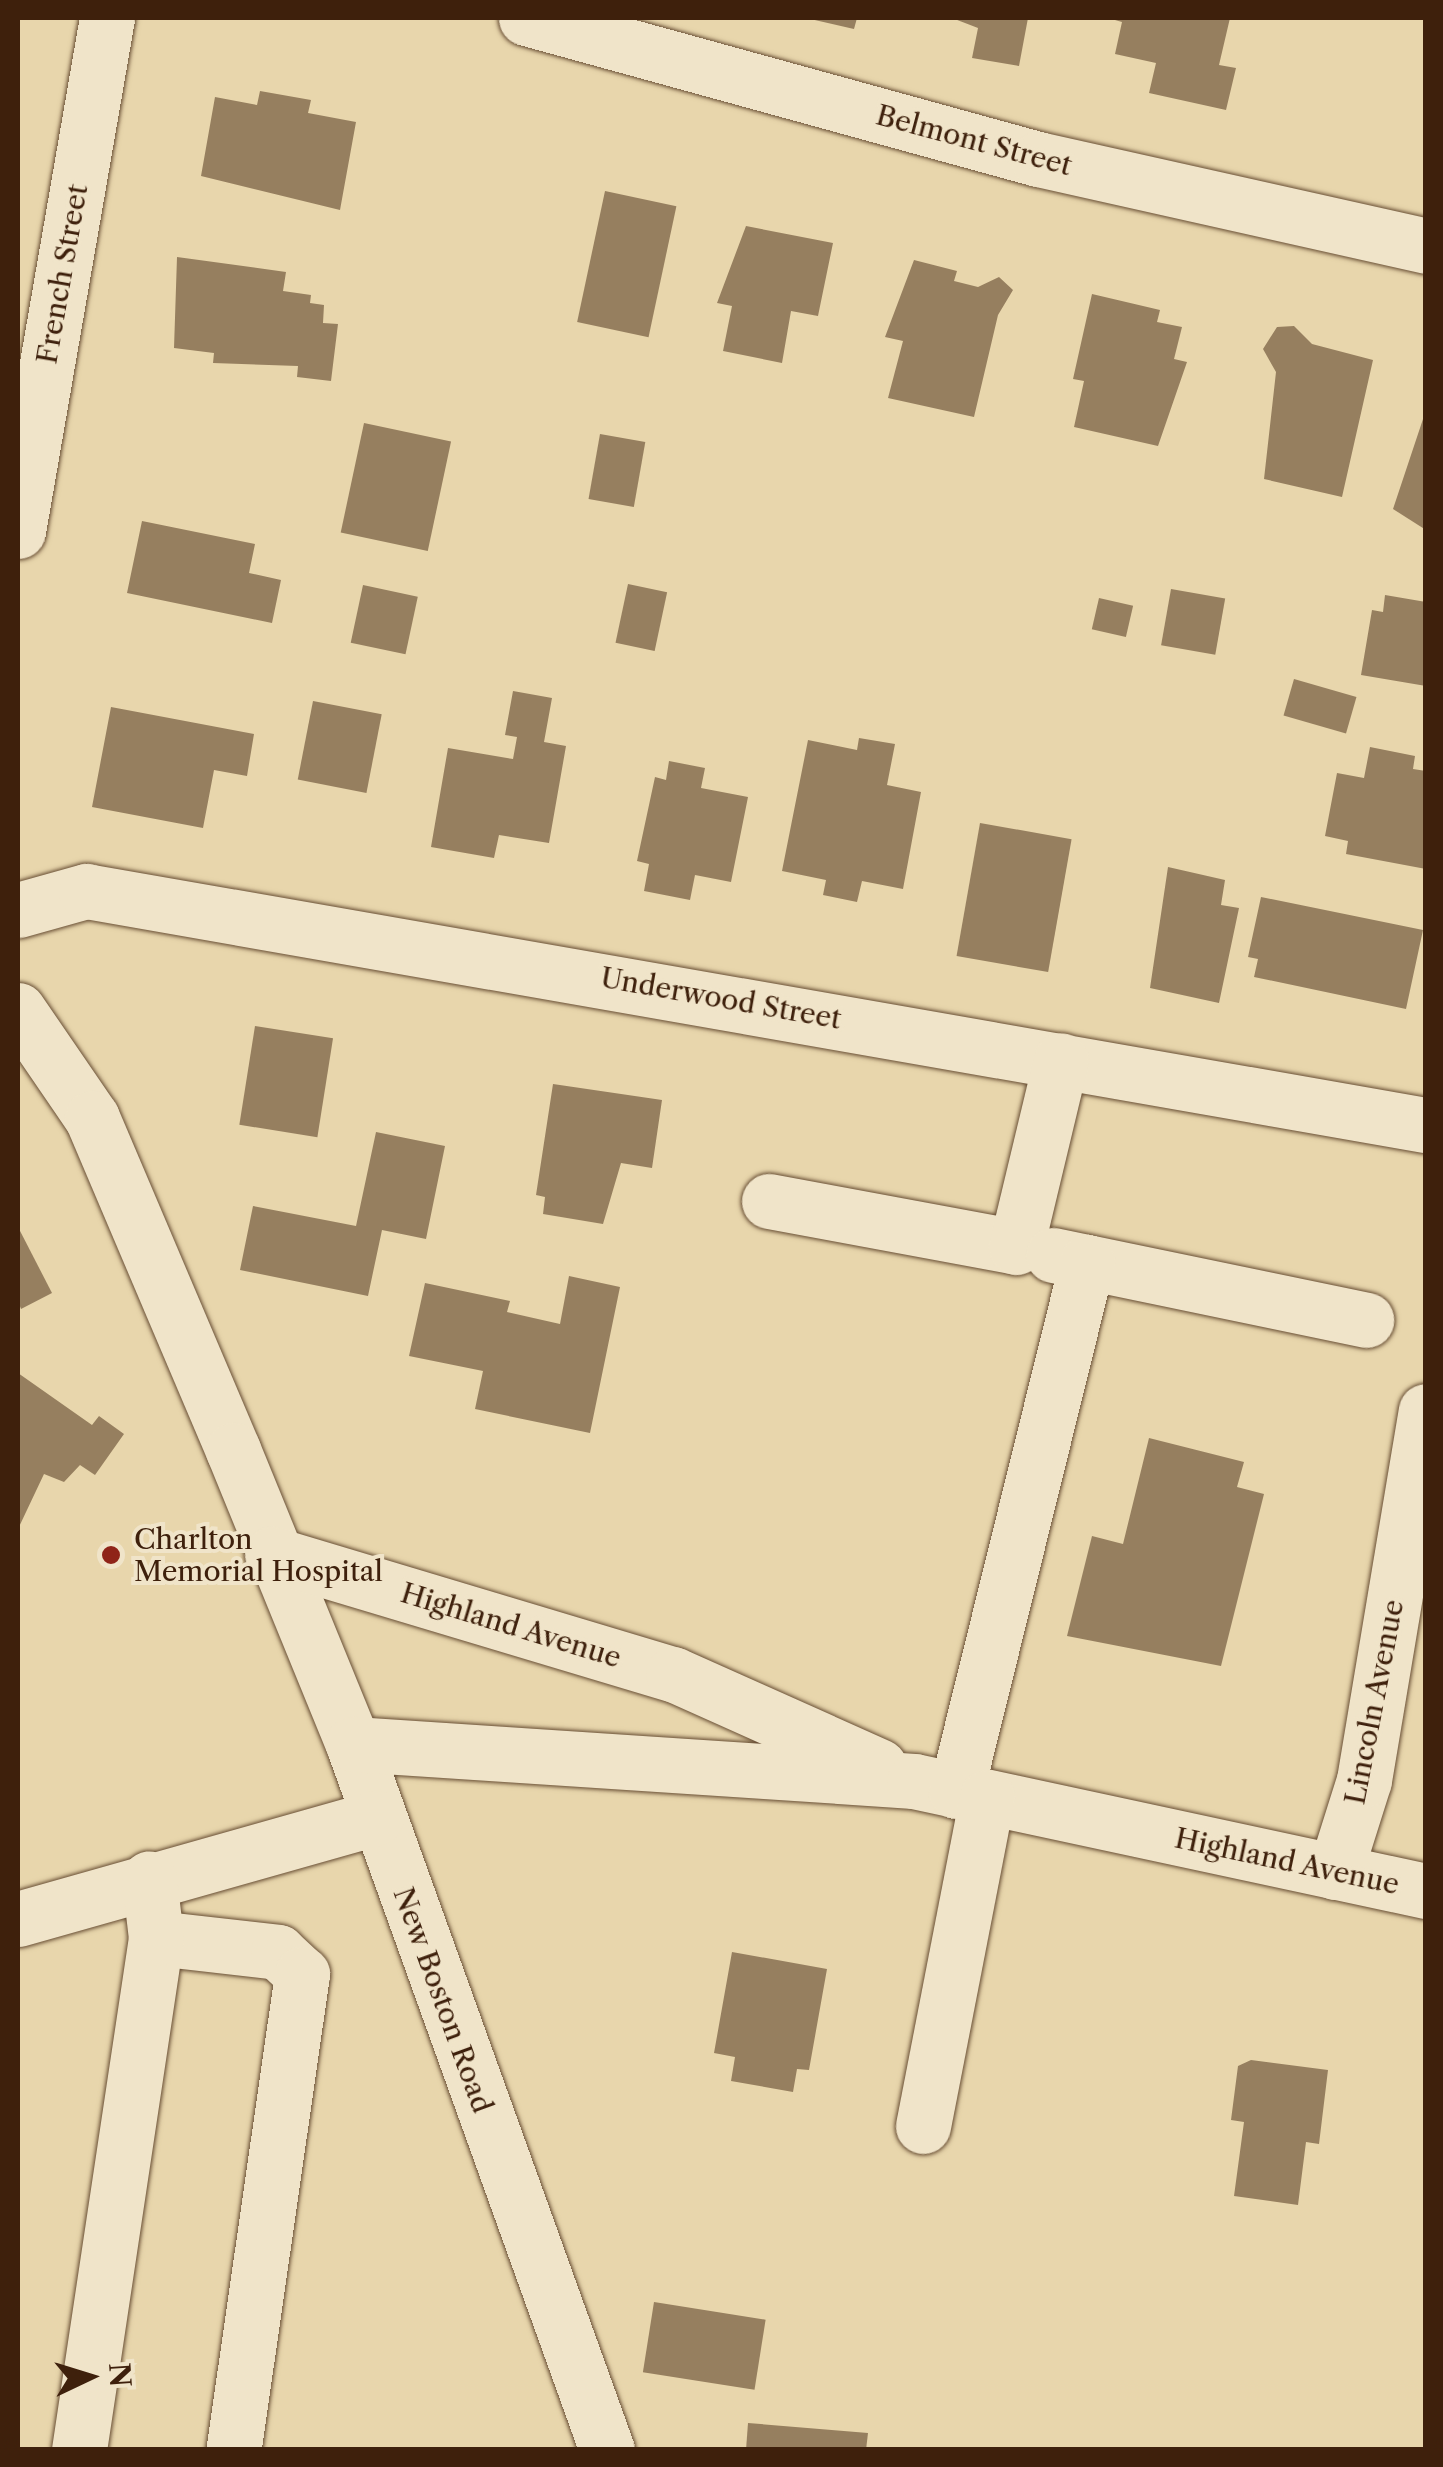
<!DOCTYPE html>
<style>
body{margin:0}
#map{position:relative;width:1443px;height:2467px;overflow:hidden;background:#e8d6ac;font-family:"Libre Caslon Text",serif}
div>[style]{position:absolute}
.building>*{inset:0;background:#967f5f;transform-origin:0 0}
.roads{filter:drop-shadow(0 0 2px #684e34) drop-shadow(0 0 2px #684e34)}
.minor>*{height:55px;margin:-27.5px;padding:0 27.5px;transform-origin:27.5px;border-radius:27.5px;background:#f0e4c9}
.dots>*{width:28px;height:28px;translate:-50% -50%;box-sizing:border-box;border:5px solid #f0e4c9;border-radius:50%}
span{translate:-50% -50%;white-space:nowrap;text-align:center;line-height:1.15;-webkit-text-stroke:8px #f0e4c9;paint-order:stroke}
.street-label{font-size:28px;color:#3e200c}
.poi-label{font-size:28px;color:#3e200c}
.left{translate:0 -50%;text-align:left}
.frame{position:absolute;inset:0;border:20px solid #3e200c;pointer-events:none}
.north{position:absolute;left:40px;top:2327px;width:100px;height:100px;-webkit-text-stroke:8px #f0e4c9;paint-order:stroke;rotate:86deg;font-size:28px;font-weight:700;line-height:40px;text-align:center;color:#3e200c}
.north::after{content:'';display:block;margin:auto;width:35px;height:45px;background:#3e200c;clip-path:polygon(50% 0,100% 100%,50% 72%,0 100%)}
</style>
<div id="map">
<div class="building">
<i style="clip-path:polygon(806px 18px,857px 18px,854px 29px)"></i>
<i style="clip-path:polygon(952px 18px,1028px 18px,1019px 66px,972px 58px,978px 28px)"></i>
<i style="clip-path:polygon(1108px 18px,1230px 18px,1219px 65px,1236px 68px,1226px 110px,1149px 93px,1156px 63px,1115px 54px,1122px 22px)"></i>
<i style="clip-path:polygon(260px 91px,311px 100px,308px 113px,356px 122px,340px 210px,201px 176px,215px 97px,257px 105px)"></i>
<i style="left:605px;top:191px;width:73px;height:134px;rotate:12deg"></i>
<i style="clip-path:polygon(746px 226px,833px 243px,818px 316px,791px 311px,782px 363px,723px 351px,732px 306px,717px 303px)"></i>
<i style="clip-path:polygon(177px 257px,286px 272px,283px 291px,311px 295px,310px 303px,324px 305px,323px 323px,338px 324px,331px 381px,297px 377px,298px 366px,213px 363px,214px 353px,174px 348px)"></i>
<i style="clip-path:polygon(914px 260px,957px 271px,954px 281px,978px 287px,999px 277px,1013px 290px,998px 315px,974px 417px,888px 398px,903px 341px,885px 337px)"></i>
<i style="clip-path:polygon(1092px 294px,1160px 310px,1157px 322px,1182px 327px,1174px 359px,1187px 362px,1158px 446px,1074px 427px,1084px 381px,1073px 379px)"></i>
<i style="clip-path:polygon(1294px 326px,1312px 344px,1373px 360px,1342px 497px,1264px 479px,1276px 372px,1263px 349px,1277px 327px)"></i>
<i style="clip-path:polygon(1426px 410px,1426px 530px,1393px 509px)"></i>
<i style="left:364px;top:423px;width:89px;height:112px;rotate:12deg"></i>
<i style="left:600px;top:434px;width:46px;height:66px;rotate:10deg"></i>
<i style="clip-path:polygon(142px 521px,255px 544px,249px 573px,281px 580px,272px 623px,127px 593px)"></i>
<i style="left:628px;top:584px;width:40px;height:60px;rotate:12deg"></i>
<i style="left:363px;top:585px;width:56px;height:59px;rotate:12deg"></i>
<i style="left:1171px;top:589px;width:55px;height:57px;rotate:10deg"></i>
<i style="clip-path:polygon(1385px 595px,1426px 602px,1426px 686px,1361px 675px,1372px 610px,1383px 612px)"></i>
<i style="left:1099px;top:598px;width:35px;height:32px;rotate:13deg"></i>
<i style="left:1294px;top:679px;width:65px;height:38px;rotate:16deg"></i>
<i style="clip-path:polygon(513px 691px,552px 698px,544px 742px,566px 746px,549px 843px,499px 835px,494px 858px,431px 847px,448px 748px,513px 759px,517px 737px,505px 735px)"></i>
<i style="left:313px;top:701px;width:70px;height:80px;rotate:11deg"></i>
<i style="clip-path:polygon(111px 707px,254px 734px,247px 776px,214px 770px,203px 828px,92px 807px)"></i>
<i style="clip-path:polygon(859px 738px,895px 744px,887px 785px,921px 792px,903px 889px,862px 881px,857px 902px,823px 895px,826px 880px,782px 871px,808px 740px,857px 750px)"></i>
<i style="clip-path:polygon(1370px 747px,1415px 756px,1413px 769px,1426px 771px,1426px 869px,1346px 854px,1348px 841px,1325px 836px,1337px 773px,1364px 778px)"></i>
<i style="clip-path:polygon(669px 761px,705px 768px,701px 788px,748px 797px,731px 882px,695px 875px,690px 900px,644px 891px,649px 864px,637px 861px,655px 777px,666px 780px)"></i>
<i style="left:980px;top:823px;width:93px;height:135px;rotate:10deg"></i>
<i style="clip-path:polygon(1168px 867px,1225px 880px,1221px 905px,1239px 908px,1219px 1003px,1150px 988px)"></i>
<i style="clip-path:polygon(1261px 897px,1423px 930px,1406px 1009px,1254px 977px,1258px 959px,1248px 957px)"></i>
<i style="left:255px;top:1026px;width:79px;height:100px;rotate:9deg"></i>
<i style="clip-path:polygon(553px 1084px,662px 1100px,652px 1168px,621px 1163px,603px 1224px,543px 1214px,545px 1197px,536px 1195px)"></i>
<i style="clip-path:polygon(376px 1132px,445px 1146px,426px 1239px,382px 1230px,368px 1296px,240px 1270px,253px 1206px,356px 1226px)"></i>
<i style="clip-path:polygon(18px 1227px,52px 1293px,21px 1309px,18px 1301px)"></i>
<i style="clip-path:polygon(569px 1276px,620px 1287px,590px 1433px,475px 1409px,483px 1371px,409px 1356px,425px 1283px,510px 1301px,507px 1312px,560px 1324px)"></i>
<i style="clip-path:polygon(18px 1373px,92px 1425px,99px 1416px,124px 1434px,95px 1475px,80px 1465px,64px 1482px,44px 1474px,18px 1529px)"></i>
<i style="clip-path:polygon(1149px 1438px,1244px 1462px,1237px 1487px,1264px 1494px,1221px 1666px,1067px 1636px,1092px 1536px,1123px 1544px)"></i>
<i style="clip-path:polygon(732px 1952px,827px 1969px,809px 2070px,797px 2069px,793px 2092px,731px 2081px,735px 2057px,714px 2053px)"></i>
<i style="clip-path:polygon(1251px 2060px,1328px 2070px,1319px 2144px,1306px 2142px,1298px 2205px,1234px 2196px,1244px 2122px,1231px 2120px,1238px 2066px)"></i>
<i style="left:654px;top:2302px;width:113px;height:71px;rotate:9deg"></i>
<i style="clip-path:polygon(748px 2423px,868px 2433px,866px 2450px,746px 2450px)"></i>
</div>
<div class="roads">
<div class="minor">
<i style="left:526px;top:18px;width:531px;rotate:15.4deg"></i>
<i style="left:1038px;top:159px;width:398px;rotate:12.6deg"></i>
<i style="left:18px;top:531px;width:521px;rotate:-80.16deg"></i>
<i style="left:18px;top:910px;width:71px;rotate:-15.6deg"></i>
<i style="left:86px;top:891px;width:1360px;rotate:9.91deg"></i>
<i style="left:18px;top:1010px;width:131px;rotate:55.6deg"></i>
<i style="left:92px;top:1118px;width:361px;rotate:67deg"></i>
<i style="left:233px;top:1450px;width:318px;rotate:67.8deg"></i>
<i style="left:353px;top:1744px;width:750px;rotate:70.21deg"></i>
<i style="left:769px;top:1201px;width:251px;rotate:10.5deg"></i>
<i style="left:1016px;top:1247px;width:192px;rotate:-76.5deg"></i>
<i style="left:1053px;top:1255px;width:320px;rotate:11.7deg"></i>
<i style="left:272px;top:1554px;width:419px;rotate:16.7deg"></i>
<i style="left:673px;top:1674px;width:226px;rotate:24.1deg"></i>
<i style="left:353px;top:1744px;width:562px;rotate:3.77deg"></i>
<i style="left:914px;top:1781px;width:524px;rotate:12.13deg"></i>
<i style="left:956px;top:1791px;width:545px;rotate:-76.09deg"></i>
<i style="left:1335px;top:1872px;width:96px;rotate:-72.5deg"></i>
<i style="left:1364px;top:1780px;width:374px;rotate:-80.5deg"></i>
<i style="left:18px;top:1919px;width:372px;rotate:-15.8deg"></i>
<i style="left:156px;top:1938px;width:123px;rotate:6.5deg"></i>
<i style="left:278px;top:1952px;width:33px;rotate:43deg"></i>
<i style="left:302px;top:1974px;width:481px;rotate:98.2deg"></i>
<i style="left:923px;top:2126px;width:335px;rotate:-79deg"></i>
<i style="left:79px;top:2450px;width:518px;rotate:-81.45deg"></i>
<i style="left:156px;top:1938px;width:60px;rotate:-96.7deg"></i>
</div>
</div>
<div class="dots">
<i style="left:111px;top:1555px;background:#8f2418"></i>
</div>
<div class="street-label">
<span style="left:974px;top:140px;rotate:15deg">Belmont Street</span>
<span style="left:62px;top:274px;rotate:-80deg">French Street</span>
<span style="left:721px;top:998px;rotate:10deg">Underwood Street</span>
<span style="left:511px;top:1625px;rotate:17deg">Highland Avenue</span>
<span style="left:1374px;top:1702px;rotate:-79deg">Lincoln Avenue</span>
<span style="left:1287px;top:1861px;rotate:12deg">Highland Avenue</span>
<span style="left:443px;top:2000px;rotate:70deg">New Boston Road</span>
</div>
<div class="poi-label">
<span class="left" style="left:134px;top:1555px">Charlton<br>Memorial Hospital</span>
</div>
<div class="frame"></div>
<div class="north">N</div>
</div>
